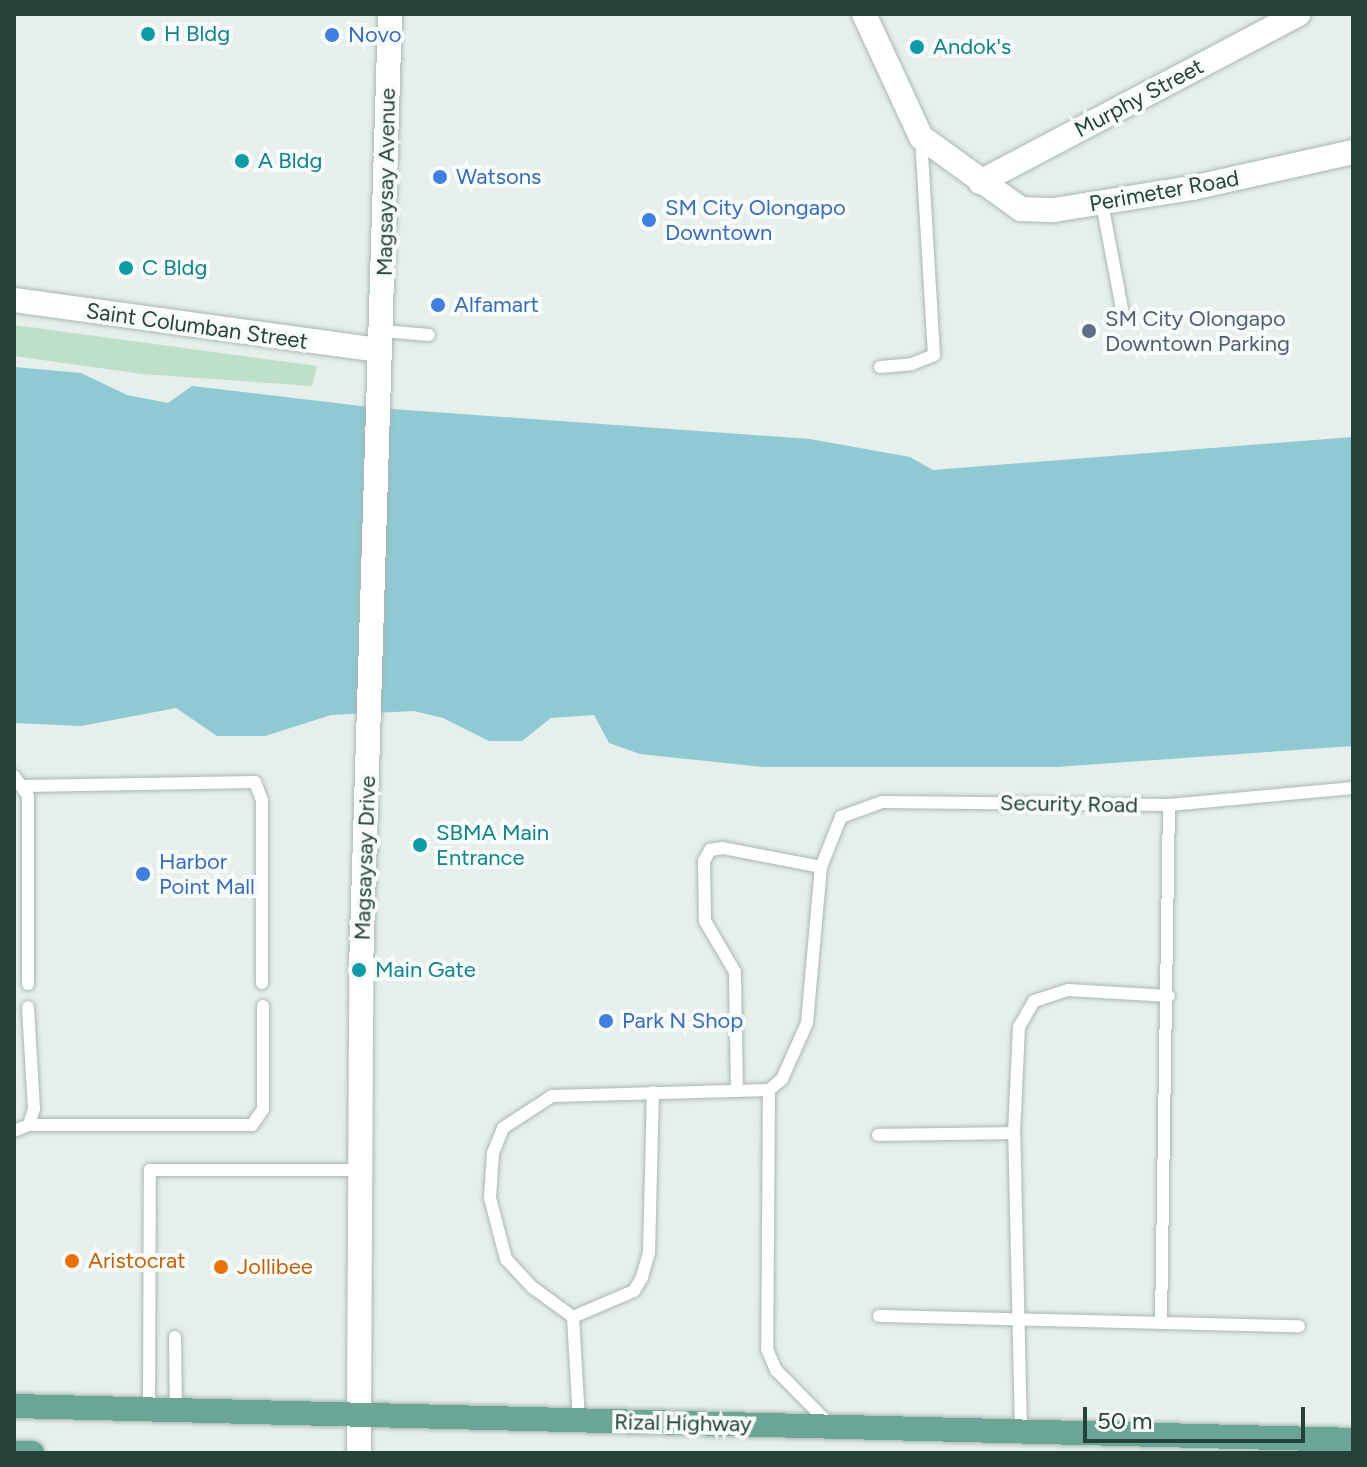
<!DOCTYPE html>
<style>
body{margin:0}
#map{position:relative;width:1367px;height:1467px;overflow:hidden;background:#e6efeb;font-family:Figtree,sans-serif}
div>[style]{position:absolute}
.green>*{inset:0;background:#bfe0c8}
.water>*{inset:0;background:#8ec9d4}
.roads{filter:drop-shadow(0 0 2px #a8b8b2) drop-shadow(0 0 2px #a8b8b2)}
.service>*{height:12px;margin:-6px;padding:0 6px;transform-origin:6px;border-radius:6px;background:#fff}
.minor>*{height:24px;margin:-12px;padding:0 12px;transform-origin:12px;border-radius:12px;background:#fff}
.tertiary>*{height:24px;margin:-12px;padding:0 12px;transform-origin:12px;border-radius:12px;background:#fff}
.secondary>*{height:24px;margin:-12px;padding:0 12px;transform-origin:12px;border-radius:12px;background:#fff}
.primary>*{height:24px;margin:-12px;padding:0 12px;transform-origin:12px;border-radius:12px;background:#6aa596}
.dots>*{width:22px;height:22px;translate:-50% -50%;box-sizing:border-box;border:4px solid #f7fbf9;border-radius:50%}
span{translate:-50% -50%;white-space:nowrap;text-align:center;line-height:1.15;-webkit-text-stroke:8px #f7fbf9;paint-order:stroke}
.culture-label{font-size:22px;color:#0d838f}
.left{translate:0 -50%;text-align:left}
.shop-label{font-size:22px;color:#366cbe}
.street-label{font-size:22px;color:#24423a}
.service-label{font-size:22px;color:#4e5e75}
.food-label{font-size:22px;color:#c56008}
.frame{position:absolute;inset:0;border:16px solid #24423a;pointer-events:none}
.scale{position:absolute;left:1083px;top:1407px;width:222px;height:36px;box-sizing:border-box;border:4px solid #24423a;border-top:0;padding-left:10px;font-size:24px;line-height:28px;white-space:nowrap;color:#24423a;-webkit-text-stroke:6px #f7fbf9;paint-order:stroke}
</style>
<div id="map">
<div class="green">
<i style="clip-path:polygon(14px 325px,317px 366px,312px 386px,142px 374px,14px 356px)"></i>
</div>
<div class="water">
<i style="clip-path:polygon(14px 367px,81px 373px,127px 395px,168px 403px,192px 386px,378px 408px,810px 439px,910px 457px,933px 470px,1353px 437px,1353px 746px,1056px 767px,763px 767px,640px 754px,609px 743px,594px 715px,551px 718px,522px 741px,489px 741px,443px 718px,414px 711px,331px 715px,265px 736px,217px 736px,176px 708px,81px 726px,14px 723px)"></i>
</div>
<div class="roads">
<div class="service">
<i style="left:1102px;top:203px;width:118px;rotate:79.3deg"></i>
<i style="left:382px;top:331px;width:47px;rotate:4.9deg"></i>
<i style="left:880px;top:367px;width:32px;rotate:-5deg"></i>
<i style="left:912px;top:364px;width:24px;rotate:-22deg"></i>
<i style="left:934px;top:355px;width:216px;rotate:-93.4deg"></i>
<i style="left:14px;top:776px;width:24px;rotate:55deg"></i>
<i style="left:28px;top:796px;width:188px;rotate:90deg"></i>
<i style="left:24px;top:786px;width:231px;rotate:-1deg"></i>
<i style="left:255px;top:782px;width:19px;rotate:69deg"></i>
<i style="left:262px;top:800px;width:183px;rotate:90deg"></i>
<i style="left:769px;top:1090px;width:259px;rotate:90.4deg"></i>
<i style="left:767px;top:1349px;width:23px;rotate:67deg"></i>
<i style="left:776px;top:1370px;width:74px;rotate:45.5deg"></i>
<i style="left:737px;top:1091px;width:119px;rotate:-91deg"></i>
<i style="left:735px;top:972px;width:59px;rotate:-120.5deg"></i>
<i style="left:705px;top:921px;width:60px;rotate:-91deg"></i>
<i style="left:704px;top:861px;width:13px;rotate:-61deg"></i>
<i style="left:710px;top:850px;width:13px;rotate:-9deg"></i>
<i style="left:723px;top:848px;width:100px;rotate:11deg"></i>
<i style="left:29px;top:1125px;width:223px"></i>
<i style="left:252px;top:1125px;width:19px;rotate:-55deg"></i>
<i style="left:263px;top:1109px;width:103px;rotate:-90deg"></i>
<i style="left:14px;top:1131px;width:16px;rotate:-22deg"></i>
<i style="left:29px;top:1125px;width:17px;rotate:-73deg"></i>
<i style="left:34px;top:1109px;width:102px;rotate:-93.4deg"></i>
<i style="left:878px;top:1135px;width:136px;rotate:-0.8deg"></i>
<i style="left:879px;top:1316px;width:420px;rotate:1.4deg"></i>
<i style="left:573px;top:1317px;width:66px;rotate:-23.1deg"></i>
<i style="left:634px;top:1291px;width:16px;rotate:-60deg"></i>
<i style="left:642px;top:1277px;width:25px;rotate:-74deg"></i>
<i style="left:649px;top:1253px;width:161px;rotate:-88.6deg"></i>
<i style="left:1161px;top:1323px;width:518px;rotate:-89.12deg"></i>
<i style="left:175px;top:1337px;width:72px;rotate:89.2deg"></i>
<i style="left:149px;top:1408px;width:238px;rotate:-89.8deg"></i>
<i style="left:150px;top:1170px;width:209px"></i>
<i style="left:579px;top:1421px;width:104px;rotate:-93.3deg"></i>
<i style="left:573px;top:1317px;width:51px;rotate:-143.8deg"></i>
<i style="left:532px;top:1287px;width:38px;rotate:-133deg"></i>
<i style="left:506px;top:1259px;width:63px;rotate:-104.7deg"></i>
<i style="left:490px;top:1198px;width:45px;rotate:-86.2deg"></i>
<i style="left:493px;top:1153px;width:27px;rotate:-68deg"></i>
<i style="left:503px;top:1128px;width:59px;rotate:-33.1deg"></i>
<i style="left:552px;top:1096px;width:217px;rotate:-1.6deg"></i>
<i style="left:769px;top:1090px;width:17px;rotate:-40deg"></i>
<i style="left:782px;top:1079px;width:61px;rotate:-65.9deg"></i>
<i style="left:807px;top:1023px;width:157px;rotate:-84.9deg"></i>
<i style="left:821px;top:867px;width:54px;rotate:-68.2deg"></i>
<i style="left:841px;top:817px;width:44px;rotate:-20.1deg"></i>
<i style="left:882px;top:802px;width:287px;rotate:0.6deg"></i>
<i style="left:1169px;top:805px;width:185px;rotate:-5.3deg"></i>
<i style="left:1021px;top:1431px;width:298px;rotate:-91.3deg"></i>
<i style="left:1014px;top:1133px;width:106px;rotate:-87.3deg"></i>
<i style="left:1019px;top:1027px;width:30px;rotate:-60deg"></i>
<i style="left:1034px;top:1001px;width:36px;rotate:-18deg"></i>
<i style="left:1068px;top:990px;width:101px;rotate:3.4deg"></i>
</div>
<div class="minor">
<i style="left:864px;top:14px;width:136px;rotate:65.1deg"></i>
<i style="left:921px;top:137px;width:123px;rotate:35.8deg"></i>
<i style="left:1021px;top:209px;width:33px;rotate:2deg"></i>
<i style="left:1054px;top:210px;width:140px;rotate:-9.1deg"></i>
<i style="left:1192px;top:188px;width:165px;rotate:-12.6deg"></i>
<i style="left:980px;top:182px;width:360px;rotate:-27.8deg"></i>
</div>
<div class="tertiary">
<i style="left:359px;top:1414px;width:39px;rotate:90deg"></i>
</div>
<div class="secondary">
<i style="left:14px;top:300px;width:369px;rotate:7.8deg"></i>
<i style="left:359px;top:1414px;width:445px;rotate:-89.7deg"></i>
<i style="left:361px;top:969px;width:955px;rotate:-88.26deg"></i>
</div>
<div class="primary">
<i style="left:14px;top:1406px;width:1339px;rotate:1.45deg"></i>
<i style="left:14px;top:1453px;width:18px"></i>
</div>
</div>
<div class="dots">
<i style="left:148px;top:34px;background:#0f9aa8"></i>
<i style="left:332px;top:35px;background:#3f7fe0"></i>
<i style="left:917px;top:47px;background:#0f9aa8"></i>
<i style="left:242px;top:161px;background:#0f9aa8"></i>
<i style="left:440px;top:177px;background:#3f7fe0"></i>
<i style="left:649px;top:220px;background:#3f7fe0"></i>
<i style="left:126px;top:268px;background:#0f9aa8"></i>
<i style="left:438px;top:305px;background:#3f7fe0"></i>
<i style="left:1089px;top:331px;background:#5c6f8a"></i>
<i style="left:420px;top:845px;background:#0f9aa8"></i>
<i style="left:143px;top:874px;background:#3f7fe0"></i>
<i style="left:359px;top:970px;background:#0f9aa8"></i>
<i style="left:606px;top:1021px;background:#3f7fe0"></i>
<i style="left:72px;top:1261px;background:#e8710a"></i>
<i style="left:221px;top:1267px;background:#e8710a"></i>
</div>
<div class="culture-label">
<span class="left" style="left:164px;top:34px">H Bldg</span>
<span class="left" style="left:933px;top:47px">Andok's</span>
<span class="left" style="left:258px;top:161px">A Bldg</span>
<span class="left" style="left:142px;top:268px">C Bldg</span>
<span class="left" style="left:436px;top:845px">SBMA Main<br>Entrance</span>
<span class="left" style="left:375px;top:970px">Main Gate</span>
</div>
<div class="shop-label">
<span class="left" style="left:348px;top:35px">Novo</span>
<span class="left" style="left:456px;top:177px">Watsons</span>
<span class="left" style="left:665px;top:220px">SM City Olongapo<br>Downtown</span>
<span class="left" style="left:454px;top:305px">Alfamart</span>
<span class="left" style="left:159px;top:874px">Harbor<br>Point Mall</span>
<span class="left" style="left:622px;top:1021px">Park N Shop</span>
</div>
<div class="street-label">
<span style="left:1139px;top:98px;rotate:-28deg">Murphy Street</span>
<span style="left:386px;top:182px;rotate:-89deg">Magsaysay Avenue</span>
<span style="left:1164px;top:191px;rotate:-10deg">Perimeter Road</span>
<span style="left:197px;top:326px;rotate:8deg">Saint Columban Street</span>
<span style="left:1069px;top:804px;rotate:1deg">Security Road</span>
<span style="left:365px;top:858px;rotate:-88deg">Magsaysay Drive</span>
<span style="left:683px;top:1423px;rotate:1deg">Rizal Highway</span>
</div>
<div class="service-label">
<span class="left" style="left:1105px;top:331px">SM City Olongapo<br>Downtown Parking</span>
</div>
<div class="food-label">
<span class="left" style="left:88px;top:1261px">Aristocrat</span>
<span class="left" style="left:237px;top:1267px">Jollibee</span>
</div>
<div class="frame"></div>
<div class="scale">50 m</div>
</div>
